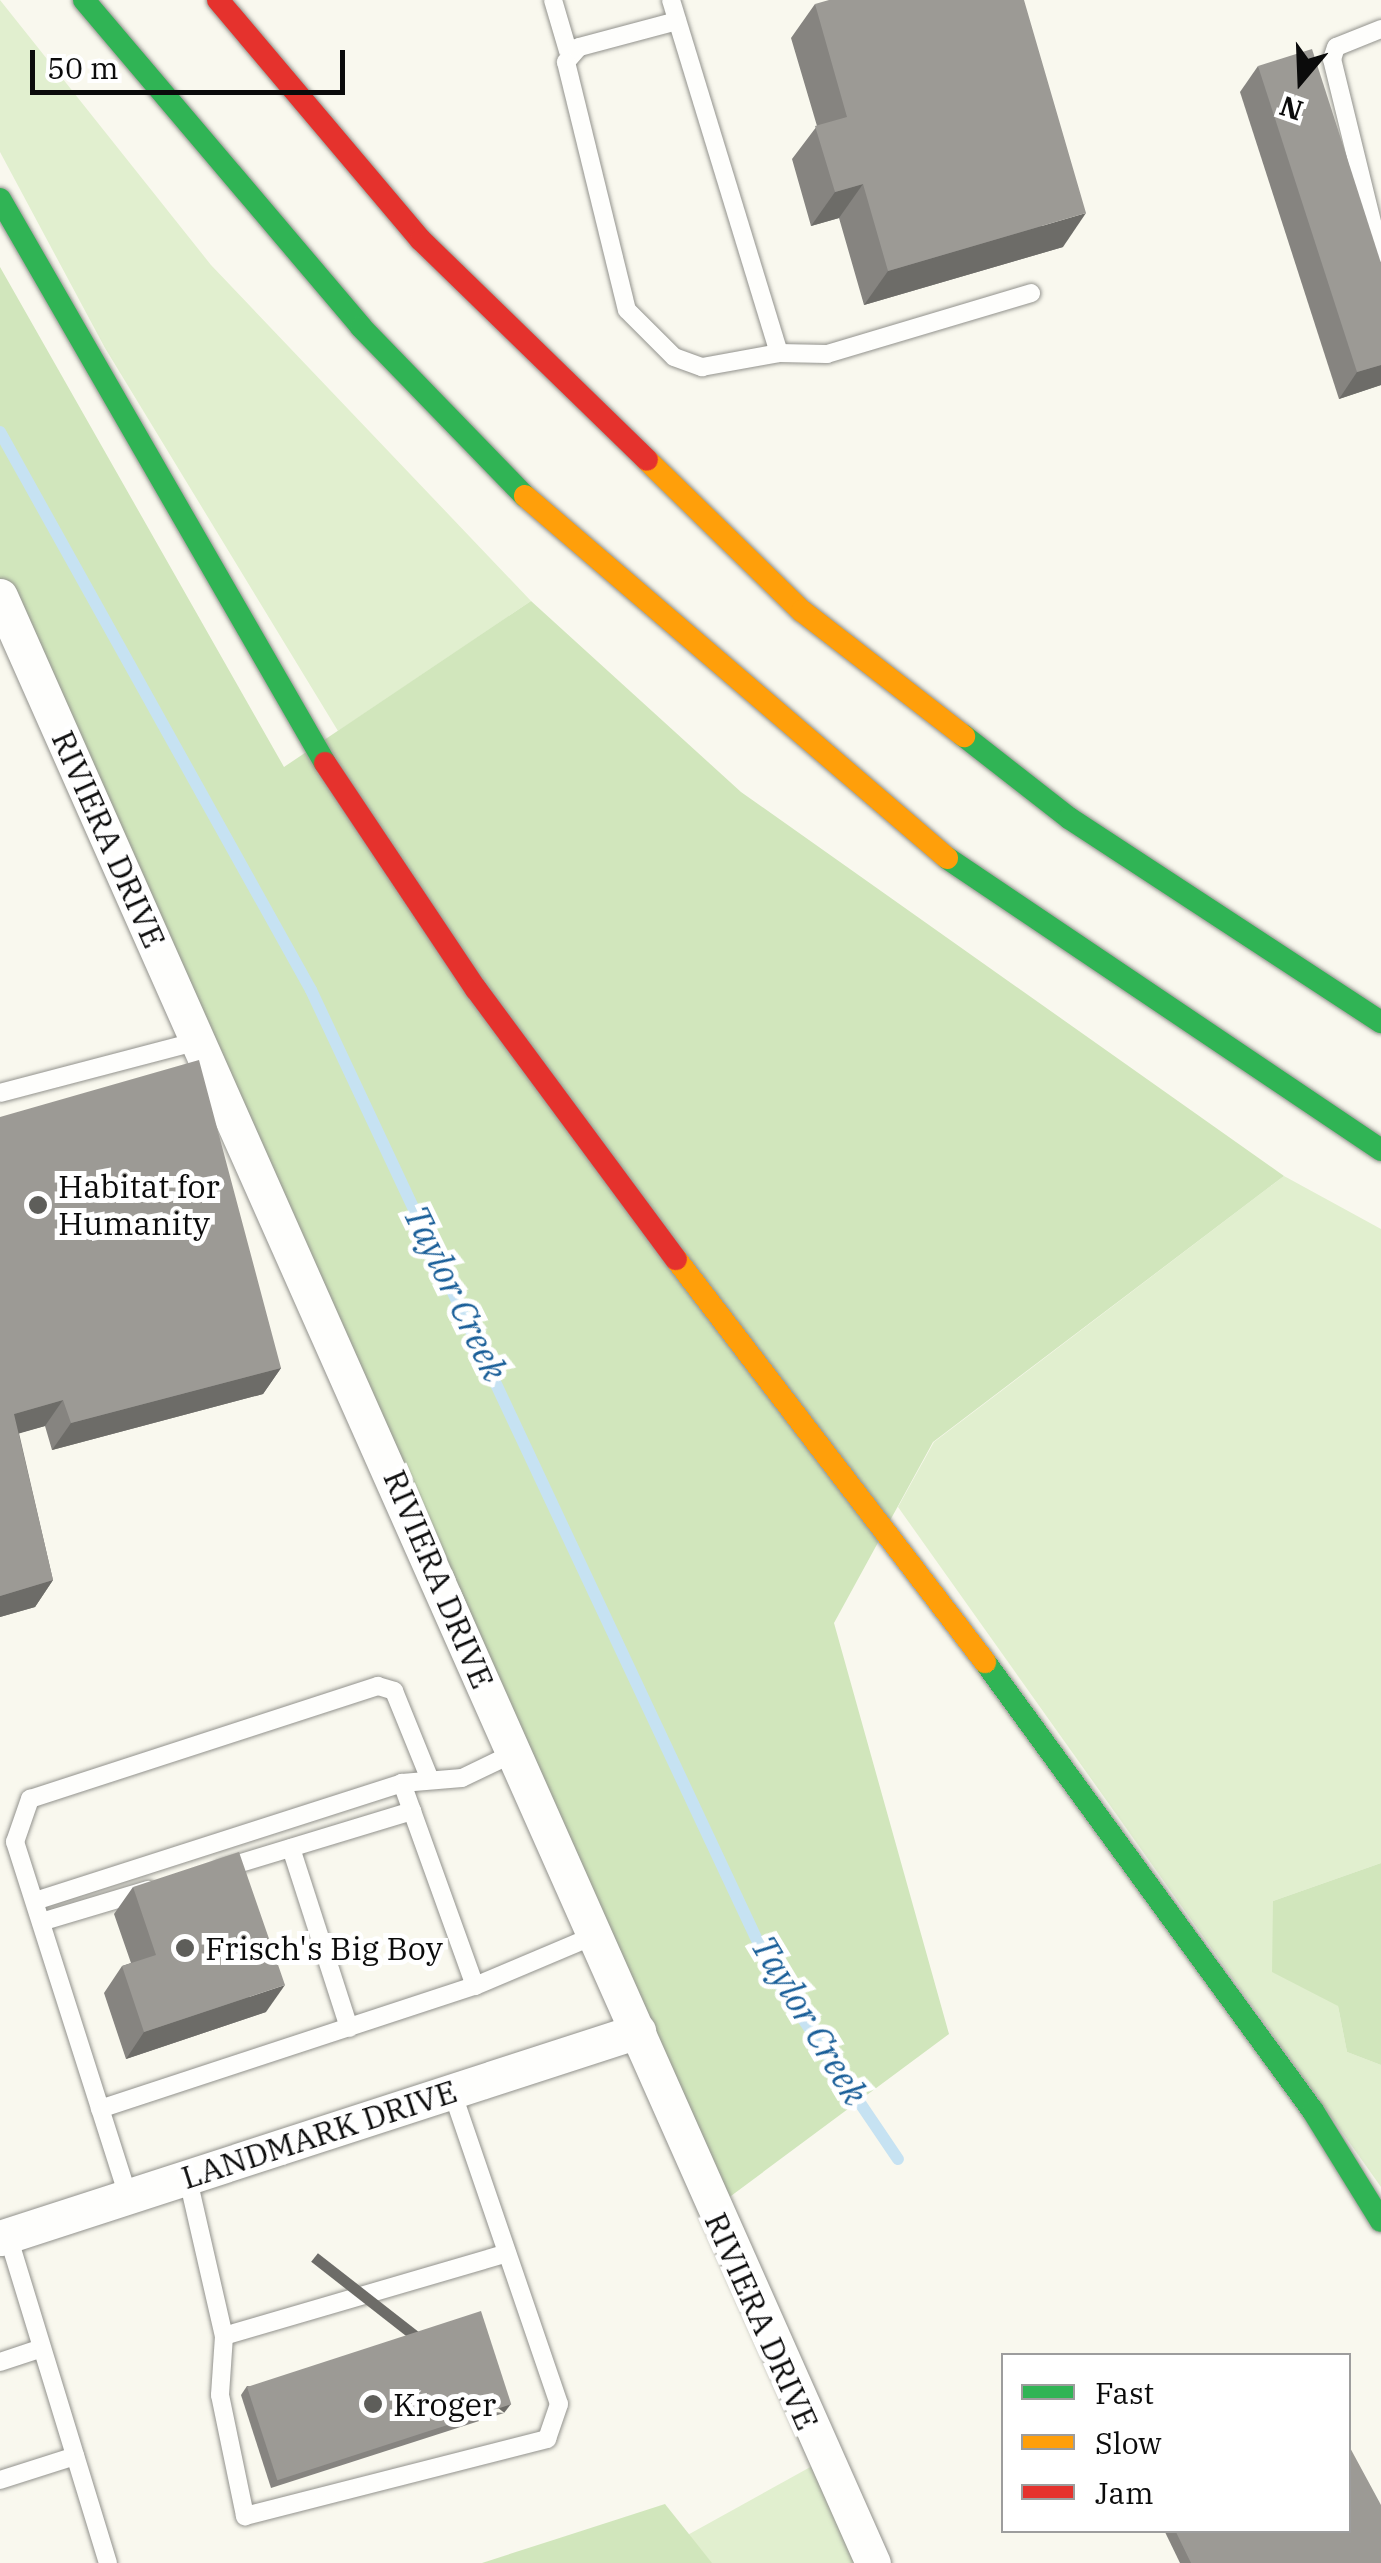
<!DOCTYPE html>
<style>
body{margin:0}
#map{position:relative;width:1381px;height:2563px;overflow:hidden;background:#f9f8ee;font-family:"IBM Plex Serif",serif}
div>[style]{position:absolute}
.green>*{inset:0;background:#e1efcf}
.forest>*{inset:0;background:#d1e6bc}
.stream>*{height:12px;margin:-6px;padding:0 6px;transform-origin:6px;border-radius:6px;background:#c6e2f2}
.roads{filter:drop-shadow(0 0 2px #92928d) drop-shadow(0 0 2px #92928d)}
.lane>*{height:18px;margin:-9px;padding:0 9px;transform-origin:9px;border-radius:9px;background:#fefefc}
.street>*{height:35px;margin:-17.5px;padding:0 17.5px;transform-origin:17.5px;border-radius:17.5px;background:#fefefc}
.fast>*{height:22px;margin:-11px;padding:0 11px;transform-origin:11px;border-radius:11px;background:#30b455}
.slow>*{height:22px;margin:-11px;padding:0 11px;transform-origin:11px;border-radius:11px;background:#ff9f0a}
.jam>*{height:22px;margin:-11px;padding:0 11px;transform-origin:11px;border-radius:11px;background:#e5322d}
.wall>*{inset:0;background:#868480}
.shaded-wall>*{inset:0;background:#6d6c68;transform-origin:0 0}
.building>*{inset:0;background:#9c9a95;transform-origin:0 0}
.dots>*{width:28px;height:28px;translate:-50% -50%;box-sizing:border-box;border:5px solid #fff;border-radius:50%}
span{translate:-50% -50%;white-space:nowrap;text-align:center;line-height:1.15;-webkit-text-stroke:10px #fff;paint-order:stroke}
.street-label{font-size:32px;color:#0b0b0b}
.poi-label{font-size:32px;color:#0b0b0b}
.left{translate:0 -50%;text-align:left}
.water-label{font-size:35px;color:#195e98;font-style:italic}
.legend{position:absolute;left:1001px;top:2353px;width:350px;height:180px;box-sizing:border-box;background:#fff;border:2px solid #9d9d9d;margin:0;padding:12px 18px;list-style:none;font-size:30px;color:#0b0b0b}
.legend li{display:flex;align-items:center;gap:20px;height:50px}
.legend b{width:50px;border:2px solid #9d9d9d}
.north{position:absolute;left:1251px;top:30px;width:100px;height:100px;-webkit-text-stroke:8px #fff;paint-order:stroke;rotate:199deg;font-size:28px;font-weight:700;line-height:40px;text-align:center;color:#0b0b0b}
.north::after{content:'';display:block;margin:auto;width:35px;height:45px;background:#0b0b0b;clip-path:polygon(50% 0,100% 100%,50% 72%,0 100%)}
.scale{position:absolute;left:30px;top:50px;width:315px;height:45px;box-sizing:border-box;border:5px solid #0b0b0b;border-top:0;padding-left:12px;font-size:30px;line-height:35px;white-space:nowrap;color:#0b0b0b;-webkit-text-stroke:8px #fff;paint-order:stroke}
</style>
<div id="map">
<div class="green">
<i style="clip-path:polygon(0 0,211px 265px,531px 601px,338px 731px,105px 348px,0 152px)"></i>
<i style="clip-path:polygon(1284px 1176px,1381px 1229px,1381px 1863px,1273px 1901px,1338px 2006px,1347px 2052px,1381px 2065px,1381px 2187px,898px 1507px,934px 1442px)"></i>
<i style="clip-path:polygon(823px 2460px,873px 2563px,637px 2563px)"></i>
</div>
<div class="forest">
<i style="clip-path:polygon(0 267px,284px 767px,531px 601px,741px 792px,1284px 1176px,933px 1442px,834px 1623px,949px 2034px,712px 2210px,0 596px)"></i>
<i style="clip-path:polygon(1381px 1863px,1381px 2065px,1347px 2052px,1338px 2006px,1272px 1972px,1273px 1901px)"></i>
<i style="clip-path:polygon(665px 2504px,712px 2563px,482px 2563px)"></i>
</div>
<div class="stream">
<i style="left:0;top:432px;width:639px;rotate:60.87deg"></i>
<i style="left:311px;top:990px;width:1089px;rotate:64.85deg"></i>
<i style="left:774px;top:1976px;width:221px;rotate:55.9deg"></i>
</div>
<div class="roads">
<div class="lane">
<i style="left:553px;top:0;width:53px;rotate:73.6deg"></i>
<i style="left:671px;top:0;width:369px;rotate:73deg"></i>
<i style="left:779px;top:353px;width:48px;rotate:1.2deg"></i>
<i style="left:827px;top:354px;width:213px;rotate:-16.6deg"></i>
<i style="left:677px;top:21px;width:101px;rotate:165.1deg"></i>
<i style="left:579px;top:47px;width:20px;rotate:131deg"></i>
<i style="left:566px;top:62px;width:255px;rotate:76.2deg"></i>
<i style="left:627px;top:310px;width:66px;rotate:45deg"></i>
<i style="left:674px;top:357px;width:30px;rotate:20deg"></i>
<i style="left:702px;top:367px;width:78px;rotate:-10.3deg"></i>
<i style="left:1381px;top:29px;width:48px;rotate:158.2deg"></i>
<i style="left:1336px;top:47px;width:13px;rotate:108deg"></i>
<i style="left:1332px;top:59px;width:205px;rotate:76.2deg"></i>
<i style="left:0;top:1093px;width:205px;rotate:-14.7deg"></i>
<i style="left:291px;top:1848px;width:189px;rotate:72.1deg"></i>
<i style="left:221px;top:1869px;width:200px;rotate:-16.9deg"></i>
<i style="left:35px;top:1901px;width:386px;rotate:-17.8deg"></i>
<i style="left:41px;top:1922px;width:112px;rotate:-16.7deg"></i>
<i style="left:475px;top:1986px;width:216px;rotate:-109.8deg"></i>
<i style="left:402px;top:1783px;width:60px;rotate:-4.8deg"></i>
<i style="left:462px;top:1778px;width:58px;rotate:-25.7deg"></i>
<i style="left:100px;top:2109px;width:395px;rotate:-18.2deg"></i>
<i style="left:475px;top:1986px;width:131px;rotate:-22.9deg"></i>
<i style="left:187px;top:2175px;width:165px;rotate:77.1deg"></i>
<i style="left:224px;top:2336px;width:59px;rotate:93.9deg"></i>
<i style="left:220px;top:2395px;width:124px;rotate:78.3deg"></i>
<i style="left:245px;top:2516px;width:312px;rotate:-14.3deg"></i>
<i style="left:547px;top:2439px;width:37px;rotate:-71deg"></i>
<i style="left:559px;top:2404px;width:330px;rotate:-108.9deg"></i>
<i style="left:128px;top:2196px;width:372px;rotate:-107.7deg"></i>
<i style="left:15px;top:1842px;width:46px;rotate:-70.8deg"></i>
<i style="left:30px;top:1799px;width:366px;rotate:-18deg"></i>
<i style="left:378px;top:1686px;width:17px;rotate:17deg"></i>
<i style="left:394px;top:1691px;width:93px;rotate:67.9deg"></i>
<i style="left:8px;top:2236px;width:342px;rotate:73deg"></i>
<i style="left:224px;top:2336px;width:295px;rotate:-16.3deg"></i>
<i style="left:0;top:2362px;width:44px;rotate:-18.4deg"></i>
<i style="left:0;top:2480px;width:79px;rotate:-17.7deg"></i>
</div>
<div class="street">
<i style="left:0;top:596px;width:2152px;rotate:66.07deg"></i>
<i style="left:0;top:2238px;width:671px;rotate:-17.98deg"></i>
</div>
<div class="fast">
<i style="left:84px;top:0;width:429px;rotate:49.7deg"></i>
<i style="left:361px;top:327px;width:235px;rotate:45.9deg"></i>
<i style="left:0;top:199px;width:651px;rotate:60.05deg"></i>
<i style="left:964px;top:736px;width:133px;rotate:38deg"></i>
<i style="left:1069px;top:818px;width:373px;rotate:33.2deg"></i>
<i style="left:947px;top:858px;width:523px;rotate:33.93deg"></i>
<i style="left:985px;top:1662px;width:556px;rotate:53.85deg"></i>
<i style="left:1313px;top:2111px;width:129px;rotate:58.3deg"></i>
</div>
<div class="slow">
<i style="left:647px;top:460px;width:216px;rotate:44.3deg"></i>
<i style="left:802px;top:611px;width:205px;rotate:37.7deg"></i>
<i style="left:525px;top:496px;width:556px;rotate:40.62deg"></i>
<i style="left:676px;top:1259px;width:508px;rotate:52.52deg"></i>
</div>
<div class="jam">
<i style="left:218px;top:0;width:314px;rotate:49.8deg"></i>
<i style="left:421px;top:240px;width:315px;rotate:44.2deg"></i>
<i style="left:325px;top:763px;width:272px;rotate:56.3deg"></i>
<i style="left:476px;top:989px;width:336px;rotate:53.5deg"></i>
</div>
</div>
<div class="wall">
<i style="clip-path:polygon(815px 4px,1063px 247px,864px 305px,839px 218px,811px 226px,792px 159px,817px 126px,791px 38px)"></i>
<i style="clip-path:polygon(1258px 66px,1381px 263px,1381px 385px,1339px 399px,1240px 92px)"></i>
<i style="clip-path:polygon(0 1117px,281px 1368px,263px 1394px,52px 1450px,45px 1426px,19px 1433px,53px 1580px,35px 1607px,0 1617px)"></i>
<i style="clip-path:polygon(133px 1887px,266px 2012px,126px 2059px,104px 1993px,122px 1966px,131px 1963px,114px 1914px)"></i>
<i style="clip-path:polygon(247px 2386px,504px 2413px,271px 2488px,241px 2395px)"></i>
<i style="clip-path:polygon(1164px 2530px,1348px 2530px,1381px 2563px,1180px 2563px)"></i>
</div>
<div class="shaded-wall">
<i style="clip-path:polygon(863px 184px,839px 218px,811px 226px,835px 192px)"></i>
<i style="clip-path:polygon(1086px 213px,1063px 247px,864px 305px,888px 271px)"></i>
<i style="clip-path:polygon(1381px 365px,1381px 385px,1339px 399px,1357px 372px)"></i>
<i style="clip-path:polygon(281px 1368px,263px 1394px,52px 1450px,71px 1423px)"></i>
<i style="clip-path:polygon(63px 1400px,45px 1426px,0 1439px,14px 1414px)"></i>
<i style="clip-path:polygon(53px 1580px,35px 1607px,0 1617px,0 1596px)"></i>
<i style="clip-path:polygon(285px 1985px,266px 2012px,126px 2059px,144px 2032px)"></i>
<i style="left:511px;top:2404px;width:11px;height:245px;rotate:128deg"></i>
</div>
<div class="building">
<i style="clip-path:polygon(829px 0,1024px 0,1086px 213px,888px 271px,863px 184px,835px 192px,815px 126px,847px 117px,815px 4px)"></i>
<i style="clip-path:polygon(1312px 49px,1381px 263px,1381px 365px,1357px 372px,1258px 66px)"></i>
<i style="clip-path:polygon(199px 1060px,281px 1368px,71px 1423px,63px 1400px,14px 1414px,53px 1580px,0 1596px,0 1115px,0 1117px)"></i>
<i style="clip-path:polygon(239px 1852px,285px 1985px,144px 2032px,122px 1966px,156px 1955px,133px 1887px)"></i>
<i style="left:481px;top:2311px;width:98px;height:246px;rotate:72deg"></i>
<i style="clip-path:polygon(1348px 2444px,1381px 2505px,1381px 2563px,1191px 2563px,1175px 2530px,1348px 2530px)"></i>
</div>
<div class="dots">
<i style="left:38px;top:1205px;background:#5e5e5a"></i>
<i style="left:185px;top:1948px;background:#5e5e5a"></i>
<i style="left:373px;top:2404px;background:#5e5e5a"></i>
</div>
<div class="street-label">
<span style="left:109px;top:839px;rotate:66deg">RIVIERA DRIVE</span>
<span style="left:439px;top:1579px;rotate:67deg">RIVIERA DRIVE</span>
<span style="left:319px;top:2134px;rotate:-18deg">LANDMARK DRIVE</span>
<span style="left:762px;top:2321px;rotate:66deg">RIVIERA DRIVE</span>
</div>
<div class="poi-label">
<span class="left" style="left:58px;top:1205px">Habitat for<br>Humanity</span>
<span class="left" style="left:205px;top:1948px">Frisch's Big Boy</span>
<span class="left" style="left:393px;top:2404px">Kroger</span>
</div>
<div class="water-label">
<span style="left:456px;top:1293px;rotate:64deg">Taylor Creek</span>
<span style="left:810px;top:2020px;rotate:59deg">Taylor Creek</span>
</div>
<ul class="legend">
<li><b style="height:12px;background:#30b455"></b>Fast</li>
<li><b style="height:12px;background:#ff9f0a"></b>Slow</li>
<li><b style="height:12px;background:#e5322d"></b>Jam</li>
</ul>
<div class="north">N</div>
<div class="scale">50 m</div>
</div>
